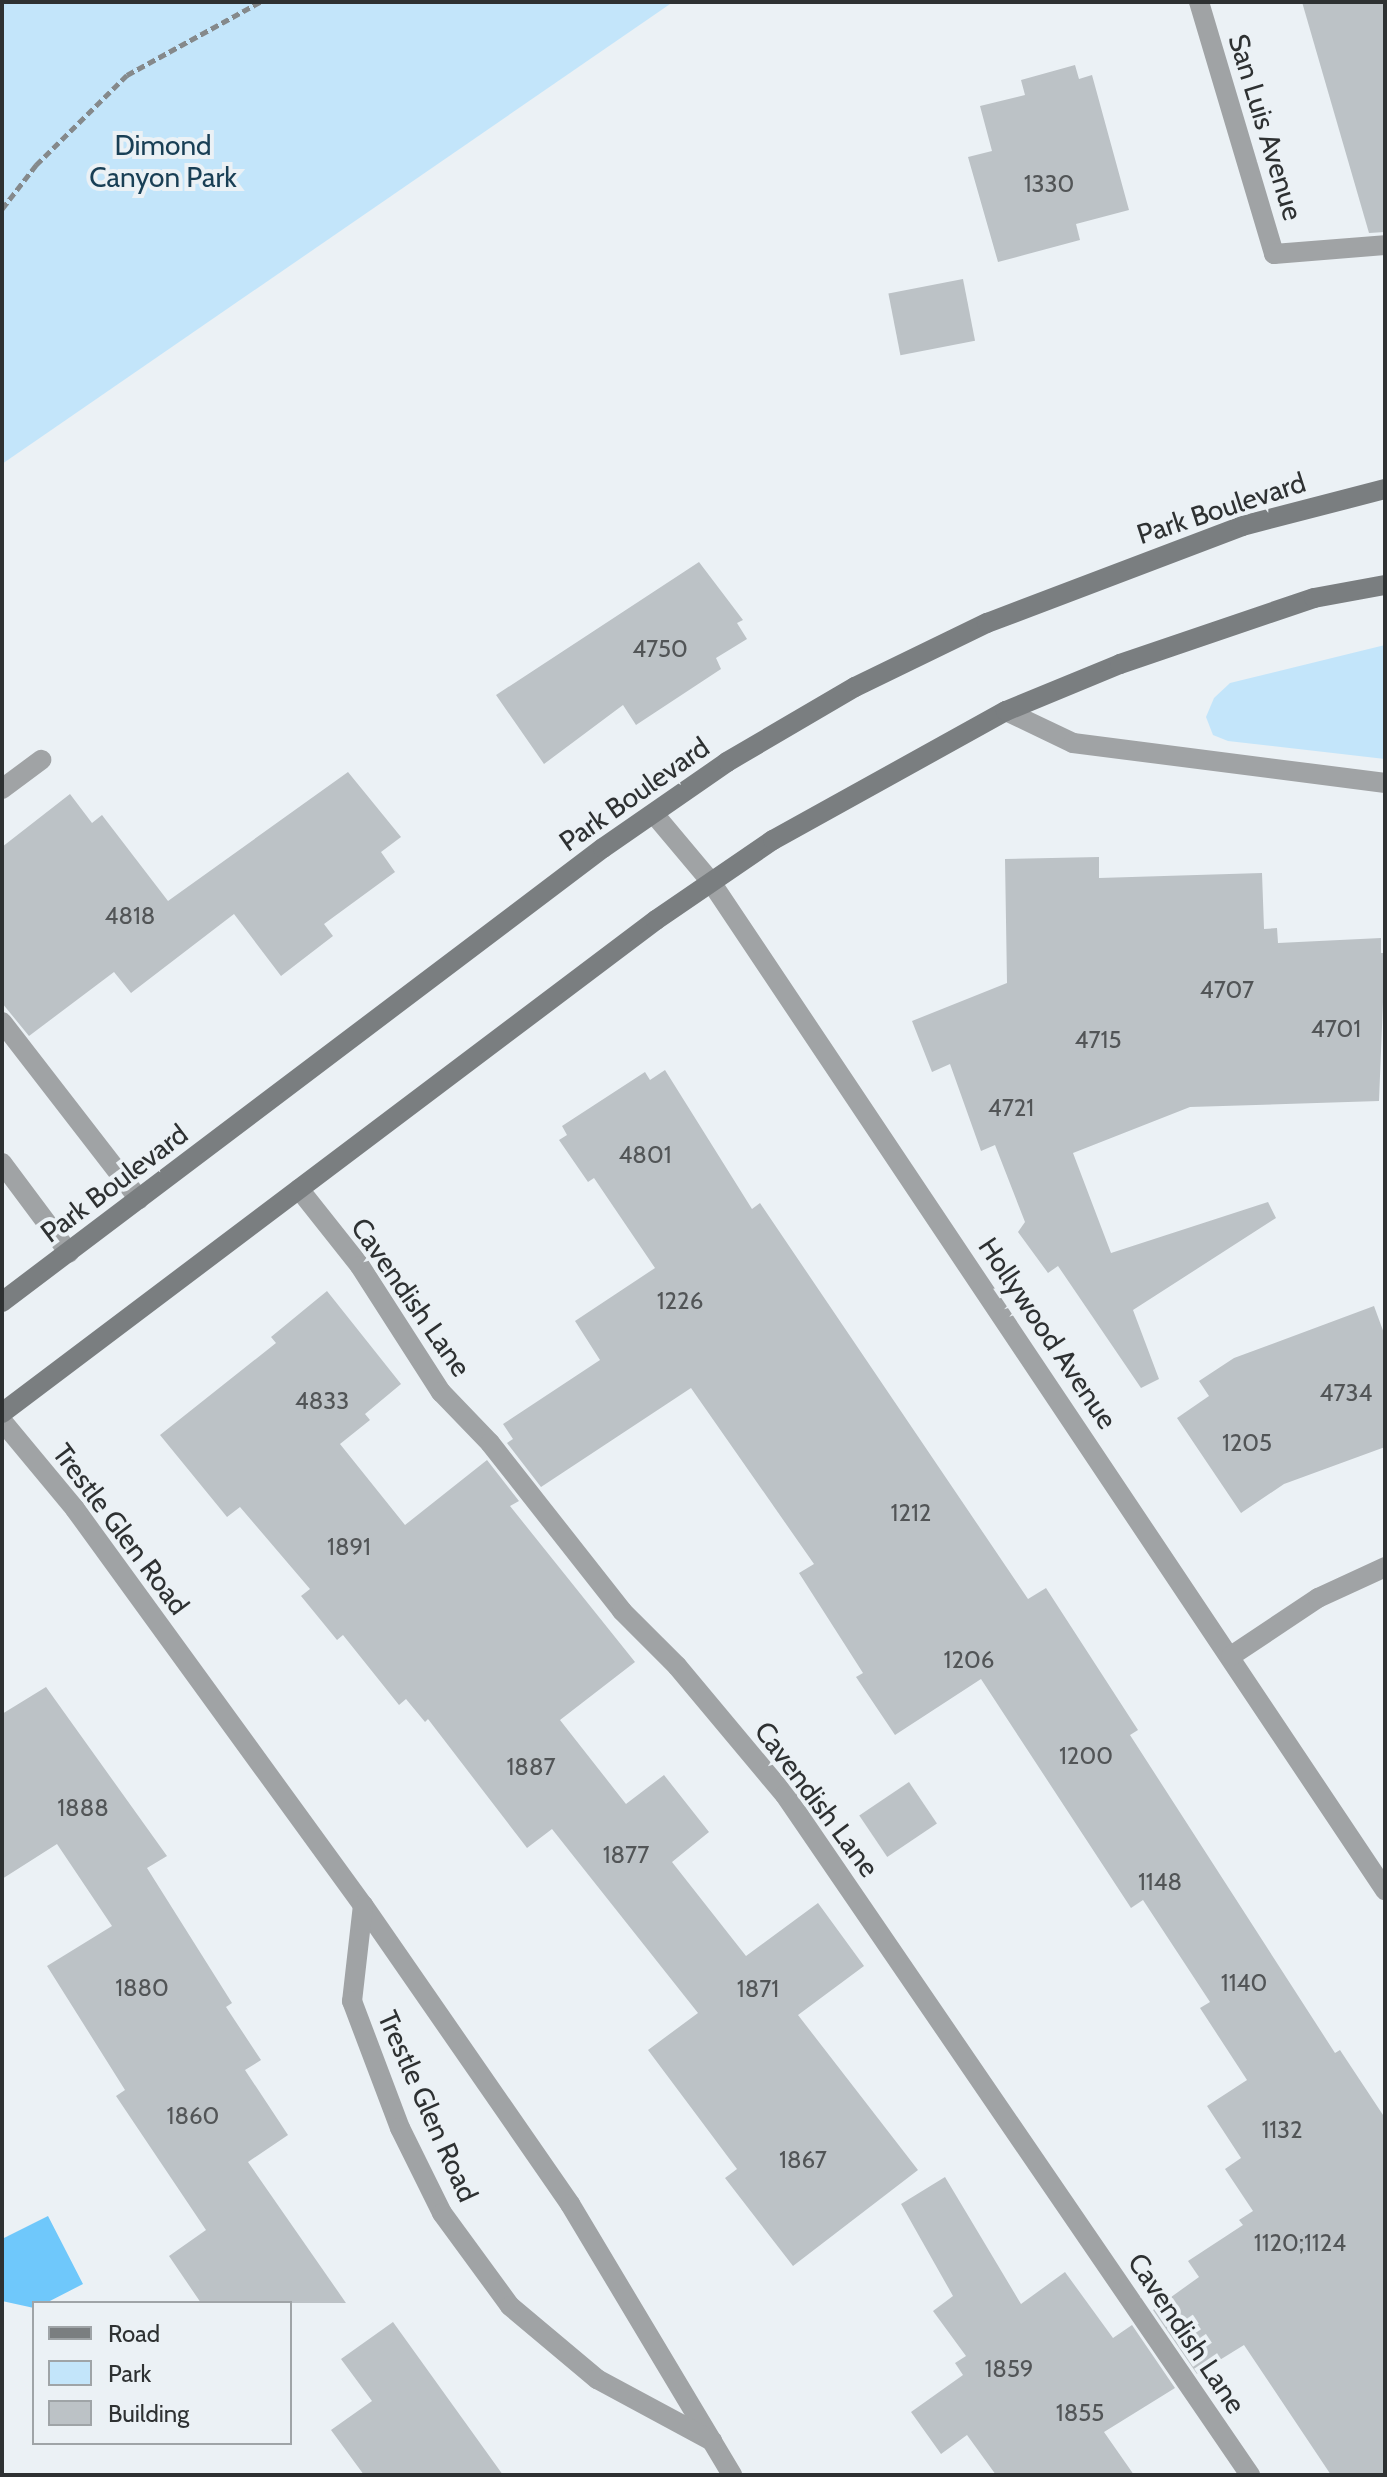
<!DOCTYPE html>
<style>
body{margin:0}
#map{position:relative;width:1387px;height:2477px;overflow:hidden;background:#ebf1f5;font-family:Cabin,sans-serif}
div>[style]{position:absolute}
.green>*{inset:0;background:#c3e5fa}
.water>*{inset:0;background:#6fc8fb}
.building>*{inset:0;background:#bcc2c6;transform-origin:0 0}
.path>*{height:5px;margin-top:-2.5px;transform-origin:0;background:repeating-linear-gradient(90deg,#85898b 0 8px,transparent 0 12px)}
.lane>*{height:20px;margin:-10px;padding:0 10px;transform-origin:10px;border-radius:10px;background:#a0a3a5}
.street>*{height:20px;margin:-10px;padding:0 10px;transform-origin:10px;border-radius:10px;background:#a0a3a5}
.secondary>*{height:20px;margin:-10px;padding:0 10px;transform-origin:10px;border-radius:10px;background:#7a7e80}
span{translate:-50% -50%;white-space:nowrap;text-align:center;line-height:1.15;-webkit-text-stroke:8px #ebf1f5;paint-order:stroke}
.number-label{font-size:24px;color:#525557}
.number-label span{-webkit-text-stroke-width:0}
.street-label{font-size:28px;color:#2e3132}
.park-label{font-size:28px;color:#193f55}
.frame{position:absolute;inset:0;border:4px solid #2e3132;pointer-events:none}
.legend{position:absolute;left:32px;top:2301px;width:260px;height:144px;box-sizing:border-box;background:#ebf1f5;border:2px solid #9fa4a7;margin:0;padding:10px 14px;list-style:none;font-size:24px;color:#2e3132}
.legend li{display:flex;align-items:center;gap:16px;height:40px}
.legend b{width:40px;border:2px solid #9fa4a7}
</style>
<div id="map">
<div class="green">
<i style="clip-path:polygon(2px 2px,673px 2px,2px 464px)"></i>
<i style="clip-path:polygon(1385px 645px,1385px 759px,1228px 741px,1213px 735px,1206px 717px,1214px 698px,1230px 683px)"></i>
</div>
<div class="water">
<i style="clip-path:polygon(48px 2216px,83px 2284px,46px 2303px,34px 2303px,34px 2308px,2px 2301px,2px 2239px)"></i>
</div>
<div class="building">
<i style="clip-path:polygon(1302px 2px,1385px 2px,1385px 232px,1369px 233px)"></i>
<i style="clip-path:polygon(1075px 65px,1079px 79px,1092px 75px,1129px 210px,1076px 224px,1080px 240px,998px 262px,968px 157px,992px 151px,980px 106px,1025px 95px,1021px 80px)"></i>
<i style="left:963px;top:279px;width:63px;height:76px;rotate:79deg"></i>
<i style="clip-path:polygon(699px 562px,743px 620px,737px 623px,747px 639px,716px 658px,721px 669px,636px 725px,623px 705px,544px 764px,496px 695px)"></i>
<i style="clip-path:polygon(348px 772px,401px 837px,381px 852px,395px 872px,324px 924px,333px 936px,281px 976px,234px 914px,131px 993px,114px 972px,29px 1036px,2px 1003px,2px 847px,70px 794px,92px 823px,102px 815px,168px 901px)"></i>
<i style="clip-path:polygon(1099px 857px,1099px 878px,1262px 873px,1264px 929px,1277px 928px,1278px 943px,1381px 938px,1381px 953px,1385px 953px,1379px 1101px,1190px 1107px,1073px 1153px,1111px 1253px,1268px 1202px,1276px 1218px,1133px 1310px,1159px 1379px,1141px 1388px,1058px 1266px,1048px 1273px,1018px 1232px,1025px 1222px,995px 1145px,981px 1151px,950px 1064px,932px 1072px,912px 1021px,1007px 983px,1005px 859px)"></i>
<i style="clip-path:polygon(665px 1070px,752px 1209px,760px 1203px,1028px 1599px,1046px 1588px,1138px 1730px,1130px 1735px,1335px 2053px,1340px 2050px,1385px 2118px,1385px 2475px,1331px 2475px,1244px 2345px,1197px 2374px,1153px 2310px,1199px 2277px,1188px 2261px,1243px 2225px,1239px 2220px,1253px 2211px,1225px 2169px,1241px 2158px,1207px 2106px,1247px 2080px,1200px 2008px,1210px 2002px,1143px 1900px,1131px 1908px,981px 1679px,895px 1735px,856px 1677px,863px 1673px,799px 1573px,814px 1564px,691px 1388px,541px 1487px,507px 1443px,513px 1439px,503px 1424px,600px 1360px,575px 1321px,655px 1268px,594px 1178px,588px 1182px,559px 1140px,567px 1135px,562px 1126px,645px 1072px,650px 1080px)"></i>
<i style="clip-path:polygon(327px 1291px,401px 1384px,365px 1414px,370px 1420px,340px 1444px,405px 1525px,487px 1460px,519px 1501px,510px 1506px,635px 1662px,560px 1720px,626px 1804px,664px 1775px,709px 1832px,672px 1862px,746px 1956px,818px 1903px,864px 1966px,798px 2015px,918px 2170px,793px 2266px,725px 2178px,737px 2169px,648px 2050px,698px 2013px,552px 1829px,527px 1848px,428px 1719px,425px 1722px,406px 1699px,399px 1705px,343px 1635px,337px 1640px,301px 1596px,310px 1589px,240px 1507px,227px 1517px,160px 1435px,276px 1343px,271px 1337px)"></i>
<i style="clip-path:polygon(1374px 1306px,1385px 1336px,1385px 1447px,1284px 1484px,1241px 1513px,1177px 1418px,1209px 1396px,1199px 1381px,1234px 1358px)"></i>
<i style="clip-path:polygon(46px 1687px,167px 1856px,147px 1868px,232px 2003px,226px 2007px,261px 2060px,245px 2070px,288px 2135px,248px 2162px,346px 2303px,201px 2303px,169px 2256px,206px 2230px,116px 2096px,125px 2090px,47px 1966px,112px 1926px,57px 1844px,2px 1879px,2px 1714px)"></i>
<i style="left:909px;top:1782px;width:50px;height:60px;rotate:56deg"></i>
<i style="clip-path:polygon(945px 2177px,1021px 2304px,1065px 2272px,1113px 2338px,1132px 2325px,1175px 2388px,1104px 2432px,1134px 2475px,996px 2475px,967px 2435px,941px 2454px,911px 2412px,963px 2375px,955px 2363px,966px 2356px,933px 2311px,953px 2296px,901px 2204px)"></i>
<i style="clip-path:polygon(393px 2322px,503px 2475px,364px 2475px,331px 2430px,372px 2401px,341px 2359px)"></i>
</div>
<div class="path">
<i style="left:2px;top:209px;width:56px;rotate:-52.3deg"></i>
<i style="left:36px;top:165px;width:128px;rotate:-44.7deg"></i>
<i style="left:127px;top:75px;width:152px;rotate:-28.8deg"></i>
</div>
<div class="lane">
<i style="left:2px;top:789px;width:49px;rotate:-36.6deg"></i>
<i style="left:2px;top:1022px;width:224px;rotate:52.3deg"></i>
<i style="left:2px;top:1163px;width:112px;rotate:53.3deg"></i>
<i style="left:299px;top:1189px;width:98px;rotate:51.6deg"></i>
<i style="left:360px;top:1266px;width:150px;rotate:57.3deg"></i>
<i style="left:441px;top:1392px;width:71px;rotate:46.1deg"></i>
<i style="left:490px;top:1443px;width:214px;rotate:51.8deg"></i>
<i style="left:622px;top:1611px;width:78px;rotate:45deg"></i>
<i style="left:677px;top:1666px;width:168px;rotate:50.1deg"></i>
<i style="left:785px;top:1795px;width:824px;rotate:55.63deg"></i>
</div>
<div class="street">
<i style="left:1199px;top:2px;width:263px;rotate:73.4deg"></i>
<i style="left:1274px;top:254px;width:111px;rotate:-4.6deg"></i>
<i style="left:1006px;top:711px;width:74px;rotate:25.5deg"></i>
<i style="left:1073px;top:743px;width:315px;rotate:7.3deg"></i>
<i style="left:654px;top:814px;width:89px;rotate:50deg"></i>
<i style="left:711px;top:882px;width:1213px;rotate:56.23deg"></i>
<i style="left:2px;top:1421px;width:114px;rotate:50.3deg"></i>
<i style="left:75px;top:1509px;width:490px;rotate:54deg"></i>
<i style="left:363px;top:1905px;width:364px;rotate:55.3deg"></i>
<i style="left:570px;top:2204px;width:316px;rotate:59.1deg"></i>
<i style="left:1231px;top:1656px;width:105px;rotate:-33.7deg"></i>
<i style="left:1318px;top:1598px;width:74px;rotate:-24.8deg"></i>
<i style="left:363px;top:1905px;width:97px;rotate:96.5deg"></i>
<i style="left:352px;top:2001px;width:136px;rotate:69.3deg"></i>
<i style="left:400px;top:2128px;width:95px;rotate:63.7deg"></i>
<i style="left:442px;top:2213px;width:115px;rotate:53.8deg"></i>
<i style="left:510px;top:2306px;width:114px;rotate:40deg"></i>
<i style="left:597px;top:2379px;width:131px;rotate:28.3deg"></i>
</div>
<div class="secondary">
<i style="left:2px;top:1302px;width:753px;rotate:-37.07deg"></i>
<i style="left:603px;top:848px;width:151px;rotate:-34.7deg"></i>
<i style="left:727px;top:762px;width:148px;rotate:-30.4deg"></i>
<i style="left:855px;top:687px;width:147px;rotate:-25.9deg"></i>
<i style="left:987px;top:623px;width:273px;rotate:-20.8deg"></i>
<i style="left:1242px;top:526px;width:148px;rotate:-14.5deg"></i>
<i style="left:2px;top:1413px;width:819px;rotate:-37.01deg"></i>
<i style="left:656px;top:920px;width:142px;rotate:-34.4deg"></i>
<i style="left:773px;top:840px;width:266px;rotate:-29deg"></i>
<i style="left:1006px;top:711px;width:123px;rotate:-22.4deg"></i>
<i style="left:1120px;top:664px;width:205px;rotate:-18.8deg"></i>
<i style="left:1314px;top:598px;width:72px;rotate:-10.4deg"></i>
</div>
<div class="number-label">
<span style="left:1049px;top:184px">1330</span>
<span style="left:660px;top:649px">4750</span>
<span style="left:130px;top:916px">4818</span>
<span style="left:1227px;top:990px">4707</span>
<span style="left:1336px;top:1029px">4701</span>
<span style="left:1098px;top:1040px">4715</span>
<span style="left:1011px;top:1108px">4721</span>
<span style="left:645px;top:1155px">4801</span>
<span style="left:680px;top:1301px">1226</span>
<span style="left:1346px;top:1393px">4734</span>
<span style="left:322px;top:1401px">4833</span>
<span style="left:1247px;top:1443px">1205</span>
<span style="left:911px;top:1513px">1212</span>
<span style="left:349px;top:1547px">1891</span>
<span style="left:969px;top:1660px">1206</span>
<span style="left:1086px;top:1756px">1200</span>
<span style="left:531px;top:1767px">1887</span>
<span style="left:83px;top:1808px">1888</span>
<span style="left:626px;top:1855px">1877</span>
<span style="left:1160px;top:1882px">1148</span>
<span style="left:1244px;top:1983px">1140</span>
<span style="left:142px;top:1988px">1880</span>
<span style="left:758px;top:1989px">1871</span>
<span style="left:193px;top:2116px">1860</span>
<span style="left:1282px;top:2130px">1132</span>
<span style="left:803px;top:2160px">1867</span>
<span style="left:1300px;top:2243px">1120;1124</span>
<span style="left:1009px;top:2369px">1859</span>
<span style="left:1080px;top:2413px">1855</span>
</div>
<div class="street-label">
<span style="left:1266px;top:127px;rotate:73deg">San Luis Avenue</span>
<span style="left:1221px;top:508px;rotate:-18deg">Park Boulevard</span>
<span style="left:634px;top:794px;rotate:-35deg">Park Boulevard</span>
<span style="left:114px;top:1183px;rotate:-37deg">Park Boulevard</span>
<span style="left:411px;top:1297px;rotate:55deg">Cavendish Lane</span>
<span style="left:1048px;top:1333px;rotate:56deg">Hollywood Avenue</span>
<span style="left:121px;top:1529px;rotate:53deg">Trestle Glen Road</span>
<span style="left:817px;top:1799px;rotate:53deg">Cavendish Lane</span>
<span style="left:428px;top:2106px;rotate:66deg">Trestle Glen Road</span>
<span style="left:1187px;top:2333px;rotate:56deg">Cavendish Lane</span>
</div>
<div class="park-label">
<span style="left:163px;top:161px">Dimond<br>Canyon Park</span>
</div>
<div class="frame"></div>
<ul class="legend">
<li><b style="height:10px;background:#7a7e80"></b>Road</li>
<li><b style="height:22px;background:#c3e5fa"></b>Park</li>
<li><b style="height:22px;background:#bcc2c6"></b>Building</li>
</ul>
</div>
